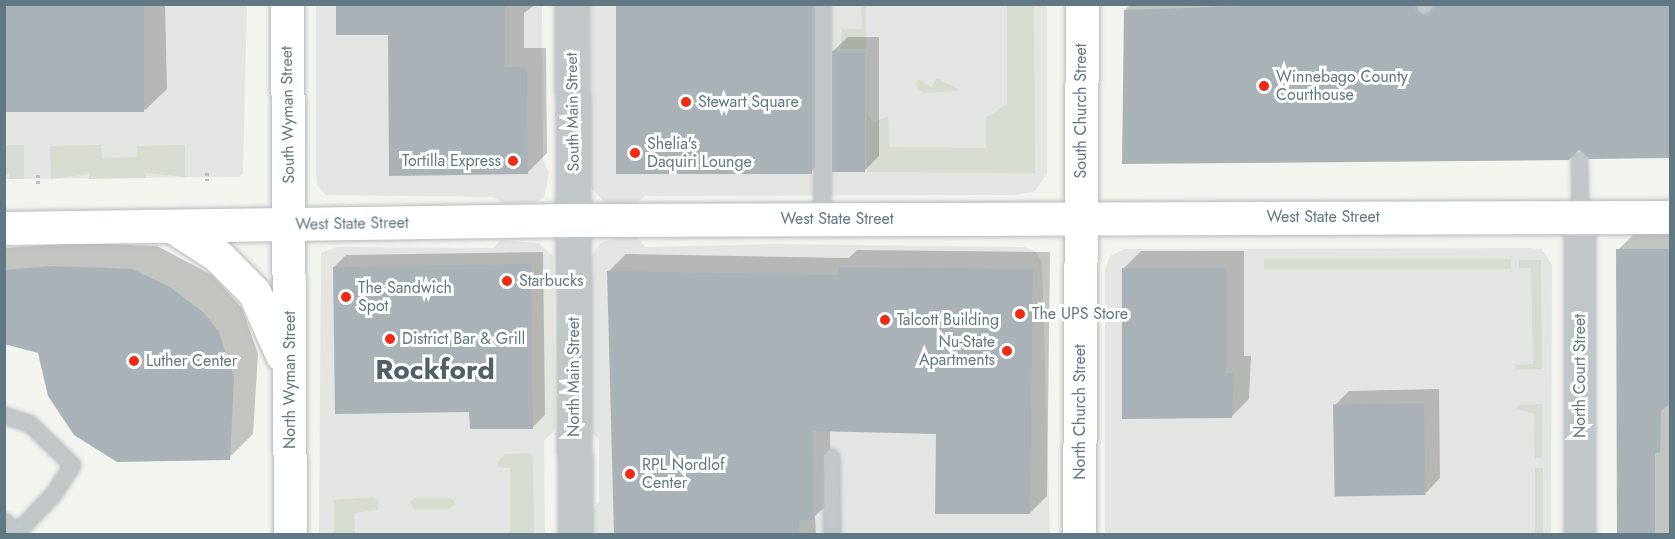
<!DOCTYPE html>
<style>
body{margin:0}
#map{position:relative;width:1675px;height:539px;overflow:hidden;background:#f4f4ef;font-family:Jost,sans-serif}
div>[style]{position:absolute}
.built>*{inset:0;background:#e4e5e3}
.green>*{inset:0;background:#d6dcd0;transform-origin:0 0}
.shadow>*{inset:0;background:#0003}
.building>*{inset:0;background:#a9b3b7;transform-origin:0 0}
.path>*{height:4px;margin-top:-2px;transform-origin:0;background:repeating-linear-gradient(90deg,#bcbfc1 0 3px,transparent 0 6px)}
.roads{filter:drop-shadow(0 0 2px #b3babd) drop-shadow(0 0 2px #b3babd)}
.service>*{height:15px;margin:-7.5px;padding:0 7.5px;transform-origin:7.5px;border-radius:7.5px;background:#c1c6c8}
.minor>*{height:30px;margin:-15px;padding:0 15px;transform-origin:15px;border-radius:15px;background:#c1c6c8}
.tertiary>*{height:33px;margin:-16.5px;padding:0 16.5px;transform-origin:16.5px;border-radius:16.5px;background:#c1c6c8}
.secondary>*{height:33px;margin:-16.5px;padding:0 16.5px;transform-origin:16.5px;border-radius:16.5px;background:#fff}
.primary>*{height:33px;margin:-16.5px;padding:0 16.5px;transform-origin:16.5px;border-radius:16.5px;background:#fff}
.dots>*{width:16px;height:16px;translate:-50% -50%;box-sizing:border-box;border:3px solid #fff;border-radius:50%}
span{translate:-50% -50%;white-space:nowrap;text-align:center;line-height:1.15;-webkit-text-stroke:6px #fff;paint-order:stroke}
.poi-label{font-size:16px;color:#607883}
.left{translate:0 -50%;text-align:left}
.right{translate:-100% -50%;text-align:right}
.street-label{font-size:16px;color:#607883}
.town-label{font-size:28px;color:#4f6067;font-weight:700}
.frame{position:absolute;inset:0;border:6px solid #607883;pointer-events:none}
</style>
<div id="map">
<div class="built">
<i style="clip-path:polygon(5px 5px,247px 5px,243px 173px,239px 177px,5px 179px)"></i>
<i style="clip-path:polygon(316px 5px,542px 5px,543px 160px,549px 173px,544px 197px,536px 202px,503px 203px,494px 197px,326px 195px,317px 185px,316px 175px)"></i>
<i style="clip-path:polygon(591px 5px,1047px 5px,1047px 174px,1034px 192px,1014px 195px,645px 196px,635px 204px,606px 204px,589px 186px)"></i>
<i style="clip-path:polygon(637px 238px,646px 247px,775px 244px,1024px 247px,1035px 251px,1042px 261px,1050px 534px,588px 534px,588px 514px,599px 502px,599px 439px,587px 429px,588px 262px,600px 243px,619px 237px)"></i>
<i style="clip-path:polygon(501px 240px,538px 243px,553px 256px,555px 430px,544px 441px,545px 534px,319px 534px,321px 253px,337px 247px,493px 248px)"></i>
<i style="clip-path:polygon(1530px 248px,1542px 249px,1552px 265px,1551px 534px,1105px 534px,1105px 270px,1110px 256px,1125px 249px)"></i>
</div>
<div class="green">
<i style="clip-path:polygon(861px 5px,866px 5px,866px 49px,840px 49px,842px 29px,862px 29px)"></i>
<i style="clip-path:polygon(1007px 5px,1034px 5px,1035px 173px,867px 172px,867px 113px,873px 123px,888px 116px,889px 147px,986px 148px,986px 118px,1007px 104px)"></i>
<i style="clip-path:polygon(937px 78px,958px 89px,959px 91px,923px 93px,915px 85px,918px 79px,932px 87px)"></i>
<i style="clip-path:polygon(5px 145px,24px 145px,24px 179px,9px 179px,9px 174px,5px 174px)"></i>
<i style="clip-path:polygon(101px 145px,102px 158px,137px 157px,137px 146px,185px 145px,185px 177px,146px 173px,146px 178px,89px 179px,89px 174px,51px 179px,50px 146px)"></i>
<i style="left:1511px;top:259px;width:10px;height:247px;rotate:90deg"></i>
<i style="clip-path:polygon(1519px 260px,1541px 260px,1542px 369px,1515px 370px,1515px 365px,1533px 364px,1531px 268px,1519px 268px)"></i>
<i style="clip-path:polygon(1542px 404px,1542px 458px,1535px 458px,1534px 414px,1515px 409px,1519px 405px)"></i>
<i style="clip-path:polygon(530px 453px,533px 457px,534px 534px,510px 534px,510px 468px,498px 467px,498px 461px,505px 454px)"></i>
<i style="left:1535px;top:468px;width:8px;height:66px"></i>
<i style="clip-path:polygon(374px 497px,379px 502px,378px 510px,354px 513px,355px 534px,334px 534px,334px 500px)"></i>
<i style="clip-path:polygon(414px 498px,451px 498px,456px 504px,449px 509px,414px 509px,410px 502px)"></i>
</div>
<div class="shadow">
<i style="clip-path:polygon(4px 4px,165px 4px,167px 89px,145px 110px)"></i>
<i style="clip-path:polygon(338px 4px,536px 4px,524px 13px,524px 48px,546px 48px,547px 153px,527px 173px,389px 33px)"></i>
<i style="clip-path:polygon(617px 4px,829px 4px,829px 154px,812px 171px)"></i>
<i style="clip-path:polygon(1131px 4px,1670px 4px,1579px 148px,1125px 10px)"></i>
<i style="clip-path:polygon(848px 37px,879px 37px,879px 156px,864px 171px,833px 51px)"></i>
<i style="clip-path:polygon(1636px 232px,1670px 232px,1670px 534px,1619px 534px,1618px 250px)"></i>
<i style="clip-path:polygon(78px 243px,157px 246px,212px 275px,242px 308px,258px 354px,253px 434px,229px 458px,39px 351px,4px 343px,4px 248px)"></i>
<i style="clip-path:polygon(857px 250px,1050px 252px,1047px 496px,1030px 513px,938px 432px,830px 430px,831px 501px,815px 516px,816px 534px,615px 534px,609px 271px,626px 254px,849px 258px)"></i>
<i style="clip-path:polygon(1141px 251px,1244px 251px,1244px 356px,1251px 356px,1249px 399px,1231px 417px,1123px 269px)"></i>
<i style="clip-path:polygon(543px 252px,545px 415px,533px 427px,471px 410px,334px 267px,346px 255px)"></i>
<i style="clip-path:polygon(1439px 389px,1440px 478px,1426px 493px,1334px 406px,1349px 391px)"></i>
</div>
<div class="building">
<i style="left:4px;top:4px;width:140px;height:108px"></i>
<i style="clip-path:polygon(336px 4px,505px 4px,505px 67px,527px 67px,528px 174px,389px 176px,388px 35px,336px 35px)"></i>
<i style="left:616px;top:4px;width:196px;height:170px"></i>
<i style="clip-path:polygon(1301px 4px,1414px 4px,1423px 15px,1429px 13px,1434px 4px,1671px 4px,1671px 158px,1589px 159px,1579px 150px,1569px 160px,1122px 164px,1124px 10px)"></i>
<i style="left:832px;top:51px;width:33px;height:121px"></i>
<i style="clip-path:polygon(1616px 249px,1671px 249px,1671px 403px,1661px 411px,1660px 453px,1655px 453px,1655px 534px,1617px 534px)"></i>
<i style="clip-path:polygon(531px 264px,533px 429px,470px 429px,469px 412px,335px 414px,333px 267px)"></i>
<i style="clip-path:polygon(54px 266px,132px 269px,170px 287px,204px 313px,219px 332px,234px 378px,230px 460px,117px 462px,74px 435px,48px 396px,38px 353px,4px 344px,4px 270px)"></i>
<i style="clip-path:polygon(839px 267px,1033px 269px,1030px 514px,935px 514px,936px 434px,813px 431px,814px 520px,799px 520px,799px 534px,614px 534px,607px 271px,839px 275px)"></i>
<i style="clip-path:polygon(1122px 268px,1226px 268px,1226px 373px,1234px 373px,1232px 418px,1122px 419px)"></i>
<i style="left:1424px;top:403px;width:92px;height:91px;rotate:89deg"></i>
</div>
<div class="path">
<i style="left:207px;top:173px;width:8px;rotate:90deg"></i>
<i style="left:38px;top:175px;width:10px;rotate:90deg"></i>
</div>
<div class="roads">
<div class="service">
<i style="left:822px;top:4px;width:216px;rotate:90deg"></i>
<i style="left:1424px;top:5px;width:1px;rotate:-90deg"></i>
<i style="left:1579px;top:160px;width:58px;rotate:89deg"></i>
<i style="left:4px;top:415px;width:26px;rotate:18deg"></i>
<i style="left:29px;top:423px;width:60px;rotate:44.3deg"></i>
<i style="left:72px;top:465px;width:33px;rotate:123deg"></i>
<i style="left:54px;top:493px;width:57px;rotate:133.6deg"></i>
<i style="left:831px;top:457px;width:77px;rotate:89.3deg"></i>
<i style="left:4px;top:521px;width:16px;rotate:43deg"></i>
</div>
<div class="minor">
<i style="left:1580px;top:218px;width:316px;rotate:90deg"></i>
</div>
<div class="tertiary">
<i style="left:572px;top:4px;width:530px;rotate:89.68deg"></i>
</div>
<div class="secondary">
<i style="left:4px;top:228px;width:569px;rotate:-0.81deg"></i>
<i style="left:573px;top:220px;width:1097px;rotate:-0.16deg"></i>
</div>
<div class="primary">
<i style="left:287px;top:4px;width:530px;rotate:89.68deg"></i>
<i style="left:172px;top:226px;width:55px;rotate:33.1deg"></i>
<i style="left:218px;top:256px;width:51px;rotate:45deg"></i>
<i style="left:254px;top:292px;width:69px;rotate:66deg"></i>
<i style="left:1079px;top:534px;width:530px;rotate:-89.68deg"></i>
</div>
</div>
<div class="dots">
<i style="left:1264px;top:86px;background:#f02a13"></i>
<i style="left:686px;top:102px;background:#f02a13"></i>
<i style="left:635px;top:153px;background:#f02a13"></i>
<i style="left:513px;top:161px;background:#f02a13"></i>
<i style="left:507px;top:281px;background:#f02a13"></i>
<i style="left:346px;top:297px;background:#f02a13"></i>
<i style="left:1020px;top:314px;background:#f02a13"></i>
<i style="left:885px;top:320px;background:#f02a13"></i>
<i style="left:390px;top:339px;background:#f02a13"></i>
<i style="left:1007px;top:351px;background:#f02a13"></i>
<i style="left:134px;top:361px;background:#f02a13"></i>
<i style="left:630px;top:474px;background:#f02a13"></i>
</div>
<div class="poi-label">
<span class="left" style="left:1276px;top:86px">Winnebago County<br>Courthouse</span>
<span class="left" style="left:698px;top:102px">Stewart Square</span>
<span class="left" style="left:647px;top:153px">Shelia's<br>Daquiri Lounge</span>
<span class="right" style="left:501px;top:161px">Tortilla Express</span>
<span class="left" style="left:519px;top:281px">Starbucks</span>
<span class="left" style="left:358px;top:297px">The Sandwich<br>Spot</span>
<span class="left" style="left:1032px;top:314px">The UPS Store</span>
<span class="left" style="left:897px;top:320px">Talcott Building</span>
<span class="left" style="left:402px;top:339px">District Bar &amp; Grill</span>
<span class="right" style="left:995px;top:351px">Nu-State<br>Apartments</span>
<span class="left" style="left:146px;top:361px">Luther Center</span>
<span class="left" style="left:642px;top:474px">RPL Nordlof<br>Center</span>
</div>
<div class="street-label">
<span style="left:1081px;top:111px;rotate:-90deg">South Church Street</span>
<span style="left:573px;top:112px;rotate:-91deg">South Main Street</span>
<span style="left:288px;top:115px;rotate:-91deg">South Wyman Street</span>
<span style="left:1323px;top:217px">West State Street</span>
<span style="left:837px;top:219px">West State Street</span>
<span style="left:352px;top:224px;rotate:-1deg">West State Street</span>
<span style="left:1580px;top:376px;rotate:-90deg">North Court Street</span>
<span style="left:574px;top:377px;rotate:-90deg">North Main Street</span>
<span style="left:290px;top:380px;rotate:-90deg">North Wyman Street</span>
<span style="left:1080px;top:412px;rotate:-90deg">North Church Street</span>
</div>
<div class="town-label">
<span style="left:435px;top:370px">Rockford</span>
</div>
<div class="frame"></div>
</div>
